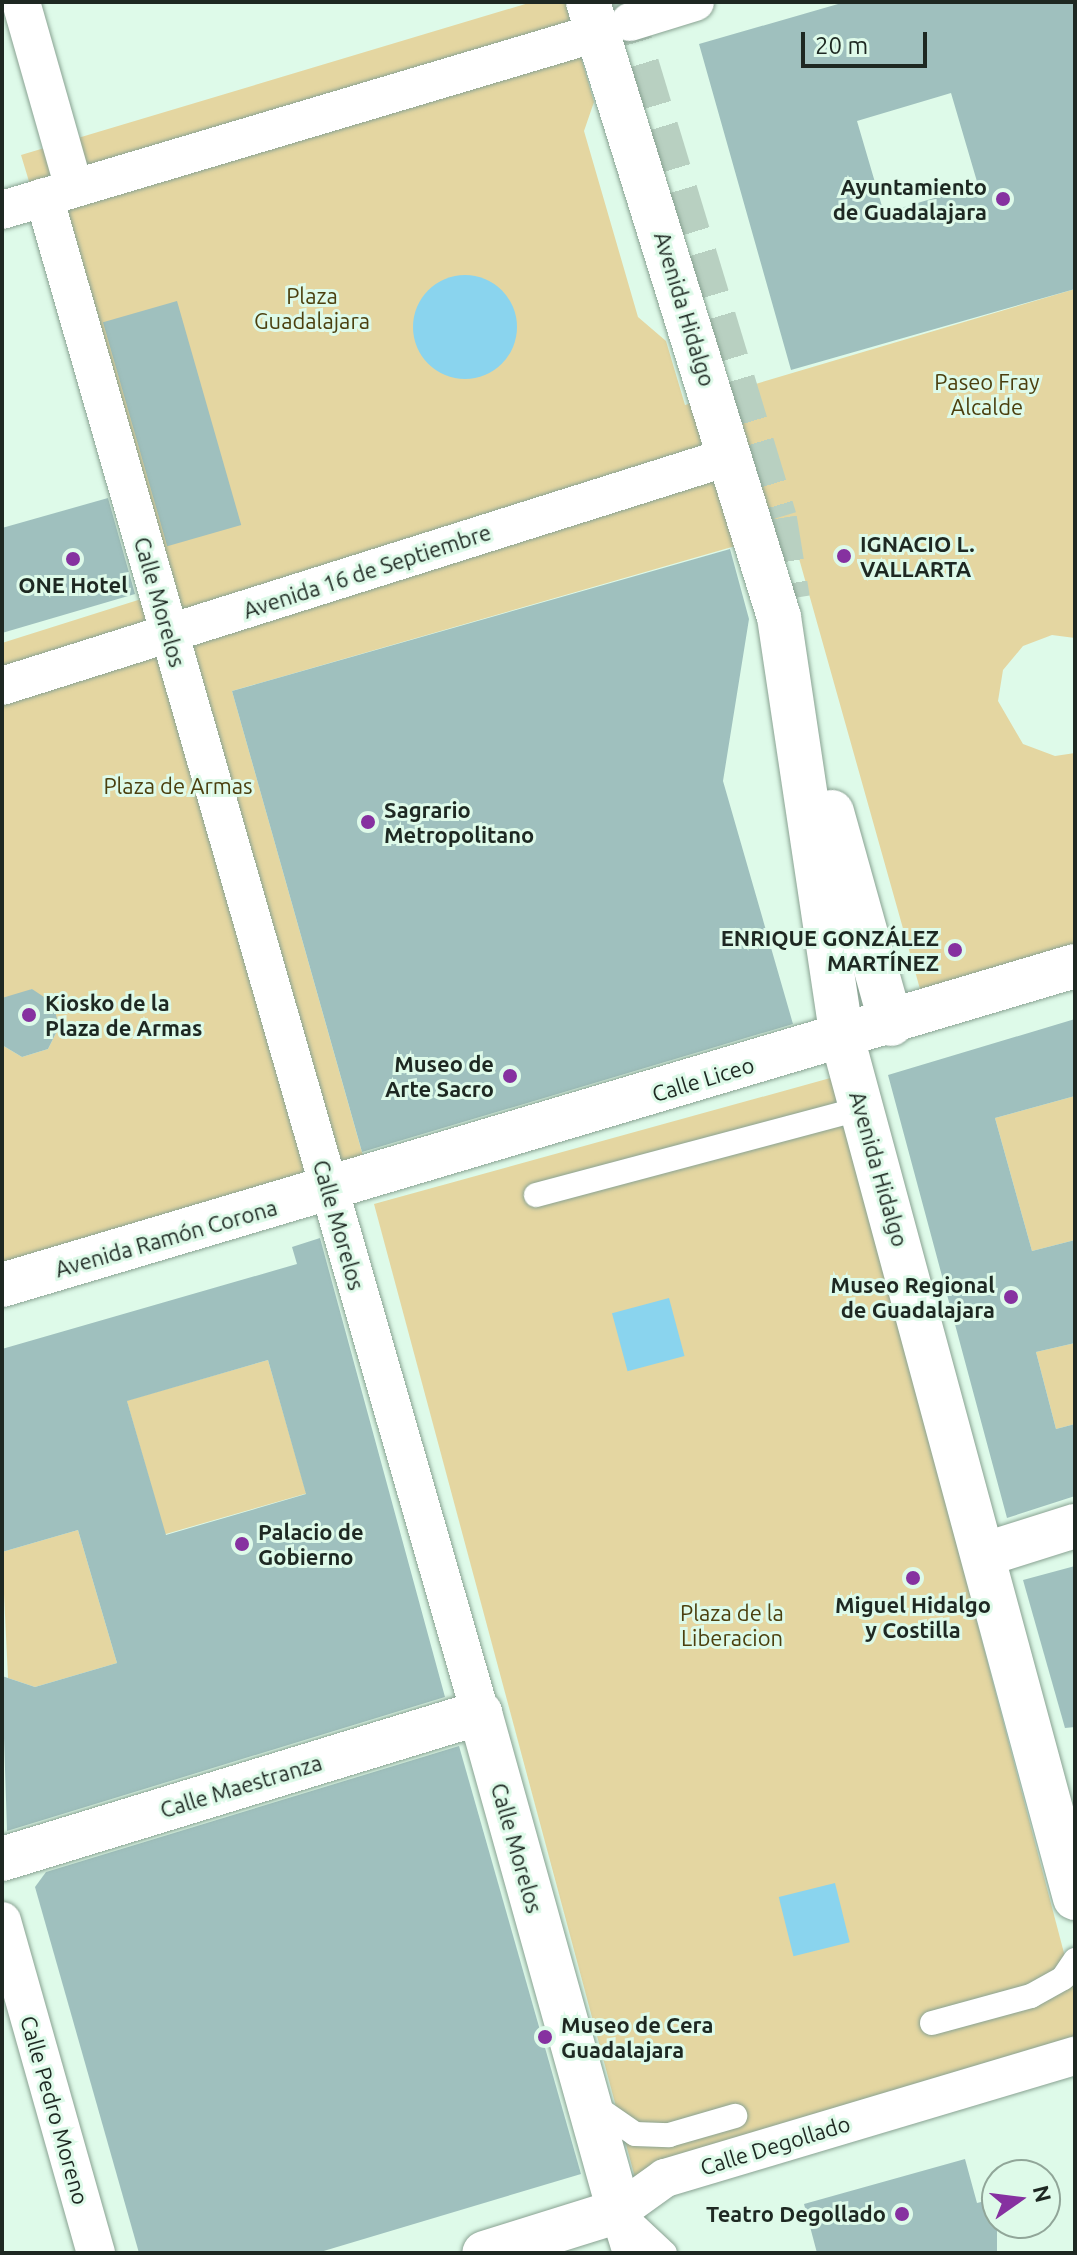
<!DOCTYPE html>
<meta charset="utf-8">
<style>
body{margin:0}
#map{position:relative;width:1077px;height:2255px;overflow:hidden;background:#defae9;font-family:Ubuntu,sans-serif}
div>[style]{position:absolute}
.green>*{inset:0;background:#e4d6a1;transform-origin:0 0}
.water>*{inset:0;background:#8ad4ee;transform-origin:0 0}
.round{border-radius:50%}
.building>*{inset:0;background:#9fc0be;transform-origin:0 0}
.secondary-tunnel>*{height:44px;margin-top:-22px;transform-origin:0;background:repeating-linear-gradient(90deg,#b8d0c1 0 44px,transparent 0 66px)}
.roads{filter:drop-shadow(0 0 2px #89a292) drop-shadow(0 0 2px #89a292)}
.service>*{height:24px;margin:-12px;padding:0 12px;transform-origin:12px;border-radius:12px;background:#fff}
.pedestrian>*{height:38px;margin:-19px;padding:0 19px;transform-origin:19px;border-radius:19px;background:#fff}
.minor>*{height:44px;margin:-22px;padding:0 22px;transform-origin:22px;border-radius:22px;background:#fff}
.dots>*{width:22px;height:22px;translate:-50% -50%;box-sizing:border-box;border:4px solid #defae9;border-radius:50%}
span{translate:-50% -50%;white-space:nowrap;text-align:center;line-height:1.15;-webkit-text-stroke:6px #defae9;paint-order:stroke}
.poi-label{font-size:22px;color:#1e2822;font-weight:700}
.right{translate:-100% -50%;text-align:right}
.left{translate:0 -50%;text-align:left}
.park-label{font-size:22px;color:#4b3f0e}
.street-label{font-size:22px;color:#1e2822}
.frame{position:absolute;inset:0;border:4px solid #1e2822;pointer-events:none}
.north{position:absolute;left:981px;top:2159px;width:80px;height:80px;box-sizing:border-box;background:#defae9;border:2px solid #91a699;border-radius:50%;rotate:76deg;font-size:22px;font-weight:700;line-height:32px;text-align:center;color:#1e2822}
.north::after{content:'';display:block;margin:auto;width:28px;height:36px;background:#8631a0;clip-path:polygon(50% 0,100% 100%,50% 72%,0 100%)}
.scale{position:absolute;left:801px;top:32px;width:126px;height:36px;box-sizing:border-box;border:4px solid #1e2822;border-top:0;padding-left:10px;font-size:24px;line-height:28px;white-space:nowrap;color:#1e2822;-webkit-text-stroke:6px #defae9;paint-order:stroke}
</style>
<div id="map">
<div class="green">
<i style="clip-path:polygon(532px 2px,565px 2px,594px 102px,584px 131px,638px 317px,666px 341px,685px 405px,1075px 289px,1075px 638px,1052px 635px,1023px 646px,1003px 670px,998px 701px,1023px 744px,1055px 756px,1075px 753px,1075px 946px,920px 989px,791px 530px,232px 691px,365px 1163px,2px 1265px,2px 1045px,22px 1057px,48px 1049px,59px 1027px,32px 989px,2px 1003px,2px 643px,154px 595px,21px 155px)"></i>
<i style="clip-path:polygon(834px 1077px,1075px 1995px,1075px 2071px,641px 2200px,374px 1204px)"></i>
<i style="clip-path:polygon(1075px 1096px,1075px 1240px,1032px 1251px,995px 1118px)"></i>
<i style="clip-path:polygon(1075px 1343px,1075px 1424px,1056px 1429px,1036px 1352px)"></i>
<i style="left:268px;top:1360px;width:139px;height:147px;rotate:74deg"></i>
<i style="clip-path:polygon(78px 1530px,117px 1663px,35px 1687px,8px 1678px,2px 1552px)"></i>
</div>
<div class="water">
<i class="round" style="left:413px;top:275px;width:104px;height:104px"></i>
<i style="left:669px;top:1298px;width:60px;height:59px;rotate:75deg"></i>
<i style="left:835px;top:1883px;width:61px;height:58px;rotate:76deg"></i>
</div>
<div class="building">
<i style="clip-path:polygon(evenodd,845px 2px,1075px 2px,1075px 289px,791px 370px,699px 44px,845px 2px,951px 93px,978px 185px,884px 213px,857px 121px,951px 93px)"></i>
<i style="left:177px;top:301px;width:233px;height:77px;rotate:74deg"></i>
<i style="clip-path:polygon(108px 498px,135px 594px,2px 633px,2px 528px)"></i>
<i style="clip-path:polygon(730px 549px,749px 619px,723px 781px,793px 1024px,362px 1152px,232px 691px)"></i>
<i style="clip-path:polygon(32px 989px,53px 1003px,59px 1027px,48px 1049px,22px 1057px,2px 1045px,2px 998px)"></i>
<i style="clip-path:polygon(1075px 1019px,1075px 1096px,995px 1118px,1032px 1251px,1075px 1240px,1075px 1343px,1036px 1352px,1056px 1429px,1075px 1424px,1075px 1496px,1007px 1518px,888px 1075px)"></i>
<i style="clip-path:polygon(evenodd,320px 1238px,445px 1697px,7px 1831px,2px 1676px,35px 1687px,117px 1663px,78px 1530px,2px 1552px,2px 1349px,297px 1264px,292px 1247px,320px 1238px,268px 1360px,306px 1494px,166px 1535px,127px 1401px,268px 1360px)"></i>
<i style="clip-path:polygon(1075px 1566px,1075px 1727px,1065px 1728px,1023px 1580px)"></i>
<i style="clip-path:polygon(459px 1746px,581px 2174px,317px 2253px,139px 2253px,35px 1887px,46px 1872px)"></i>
<i style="clip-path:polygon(965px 2159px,977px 2203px,997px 2198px,997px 2253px,817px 2253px,804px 2204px)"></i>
</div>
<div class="secondary-tunnel">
<i style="left:618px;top:2px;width:540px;rotate:73.11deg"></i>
<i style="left:775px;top:519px;width:81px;rotate:80.8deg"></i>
</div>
<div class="roads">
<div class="service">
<i style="left:536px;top:1195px;width:338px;rotate:-14.9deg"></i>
<i style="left:932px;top:2023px;width:103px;rotate:-15.3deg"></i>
<i style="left:1031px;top:1996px;width:37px;rotate:-29deg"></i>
<i style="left:1063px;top:1978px;width:22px;rotate:-56deg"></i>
<i style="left:593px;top:2105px;width:51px;rotate:34.6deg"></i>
<i style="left:635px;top:2134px;width:34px;rotate:2deg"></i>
<i style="left:669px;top:2135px;width:69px;rotate:-16.1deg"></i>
<i style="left:621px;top:2212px;width:60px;rotate:43deg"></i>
</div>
<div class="pedestrian">
<i style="left:21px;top:2px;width:193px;rotate:74.1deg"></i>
<i style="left:630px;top:22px;width:68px;rotate:-17.1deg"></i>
<i style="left:44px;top:197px;width:1577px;rotate:73.95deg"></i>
<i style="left:2px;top:210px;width:599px;rotate:-16.59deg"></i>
<i style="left:2px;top:686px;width:764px;rotate:-17.51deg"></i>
<i style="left:2px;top:1921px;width:345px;rotate:74.2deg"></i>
<i style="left:632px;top:2253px;width:44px;rotate:-107.2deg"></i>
<i style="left:619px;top:2211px;width:57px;rotate:-35.7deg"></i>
<i style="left:665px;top:2178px;width:428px;rotate:-16.6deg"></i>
</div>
<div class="minor">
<i style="left:588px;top:2px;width:644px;rotate:72.75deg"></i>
<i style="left:779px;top:617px;width:425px;rotate:81.5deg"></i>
<i style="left:842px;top:1037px;width:892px;rotate:74.86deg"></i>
<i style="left:832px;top:812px;width:220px;rotate:74.4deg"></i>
<i style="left:2px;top:1285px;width:1119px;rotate:-16.56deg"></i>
<i style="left:986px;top:1554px;width:93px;rotate:-17.5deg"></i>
<i style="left:2px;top:1859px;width:500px;rotate:-17deg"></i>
<i style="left:480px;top:1713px;width:517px;rotate:74.4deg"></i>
<i style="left:619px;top:2211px;width:141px;rotate:162.7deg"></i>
</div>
</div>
<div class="dots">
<i style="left:1003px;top:199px;background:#8631a0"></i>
<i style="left:844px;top:556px;background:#8631a0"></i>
<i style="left:73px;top:559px;background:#8631a0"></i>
<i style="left:368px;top:822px;background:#8631a0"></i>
<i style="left:955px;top:950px;background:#8631a0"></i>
<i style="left:29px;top:1015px;background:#8631a0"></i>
<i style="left:510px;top:1076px;background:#8631a0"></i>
<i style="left:1011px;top:1297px;background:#8631a0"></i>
<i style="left:242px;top:1544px;background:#8631a0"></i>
<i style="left:913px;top:1578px;background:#8631a0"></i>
<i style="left:545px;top:2037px;background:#8631a0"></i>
<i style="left:902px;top:2214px;background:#8631a0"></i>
</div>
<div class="poi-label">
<span class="right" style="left:987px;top:199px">Ayuntamiento<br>de Guadalajara</span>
<span class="left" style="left:860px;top:556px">IGNACIO L.<br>VALLARTA</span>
<span style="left:73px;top:585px">ONE Hotel</span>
<span class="left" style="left:384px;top:822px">Sagrario<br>Metropolitano</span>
<span class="right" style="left:939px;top:950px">ENRIQUE GONZÁLEZ<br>MARTÍNEZ</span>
<span class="left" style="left:45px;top:1015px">Kiosko de la<br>Plaza de Armas</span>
<span class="right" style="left:494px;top:1076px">Museo de<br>Arte Sacro</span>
<span class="right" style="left:995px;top:1297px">Museo Regional<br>de Guadalajara</span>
<span class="left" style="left:258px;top:1544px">Palacio de<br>Gobierno</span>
<span style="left:913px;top:1617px">Miguel Hidalgo<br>y Costilla</span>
<span class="left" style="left:561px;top:2037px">Museo de Cera<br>Guadalajara</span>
<span class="right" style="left:886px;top:2214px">Teatro Degollado</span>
</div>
<div class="park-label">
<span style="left:312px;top:308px">Plaza<br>Guadalajara</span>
<span style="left:987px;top:394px">Paseo Fray<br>Alcalde</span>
<span style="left:178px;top:786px">Plaza de Armas</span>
<span style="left:732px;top:1625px">Plaza de la<br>Liberacion</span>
</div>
<div class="street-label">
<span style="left:685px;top:309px;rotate:73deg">Avenida Hidalgo</span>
<span style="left:367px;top:571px;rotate:-18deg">Avenida 16 de Septiembre</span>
<span style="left:160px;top:602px;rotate:74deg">Calle Morelos</span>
<span style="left:703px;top:1079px;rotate:-17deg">Calle Liceo</span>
<span style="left:879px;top:1169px;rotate:74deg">Avenida Hidalgo</span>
<span style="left:339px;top:1225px;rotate:74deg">Calle Morelos</span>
<span style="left:166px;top:1238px;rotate:-16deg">Avenida Ramón Corona</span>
<span style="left:241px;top:1786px;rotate:-17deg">Calle Maestranza</span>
<span style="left:517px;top:1848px;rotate:74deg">Calle Morelos</span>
<span style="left:55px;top:2110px;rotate:74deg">Calle Pedro Moreno</span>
<span style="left:775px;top:2145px;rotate:-17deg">Calle Degollado</span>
</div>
<div class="frame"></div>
<div class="north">N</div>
<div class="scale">20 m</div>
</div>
